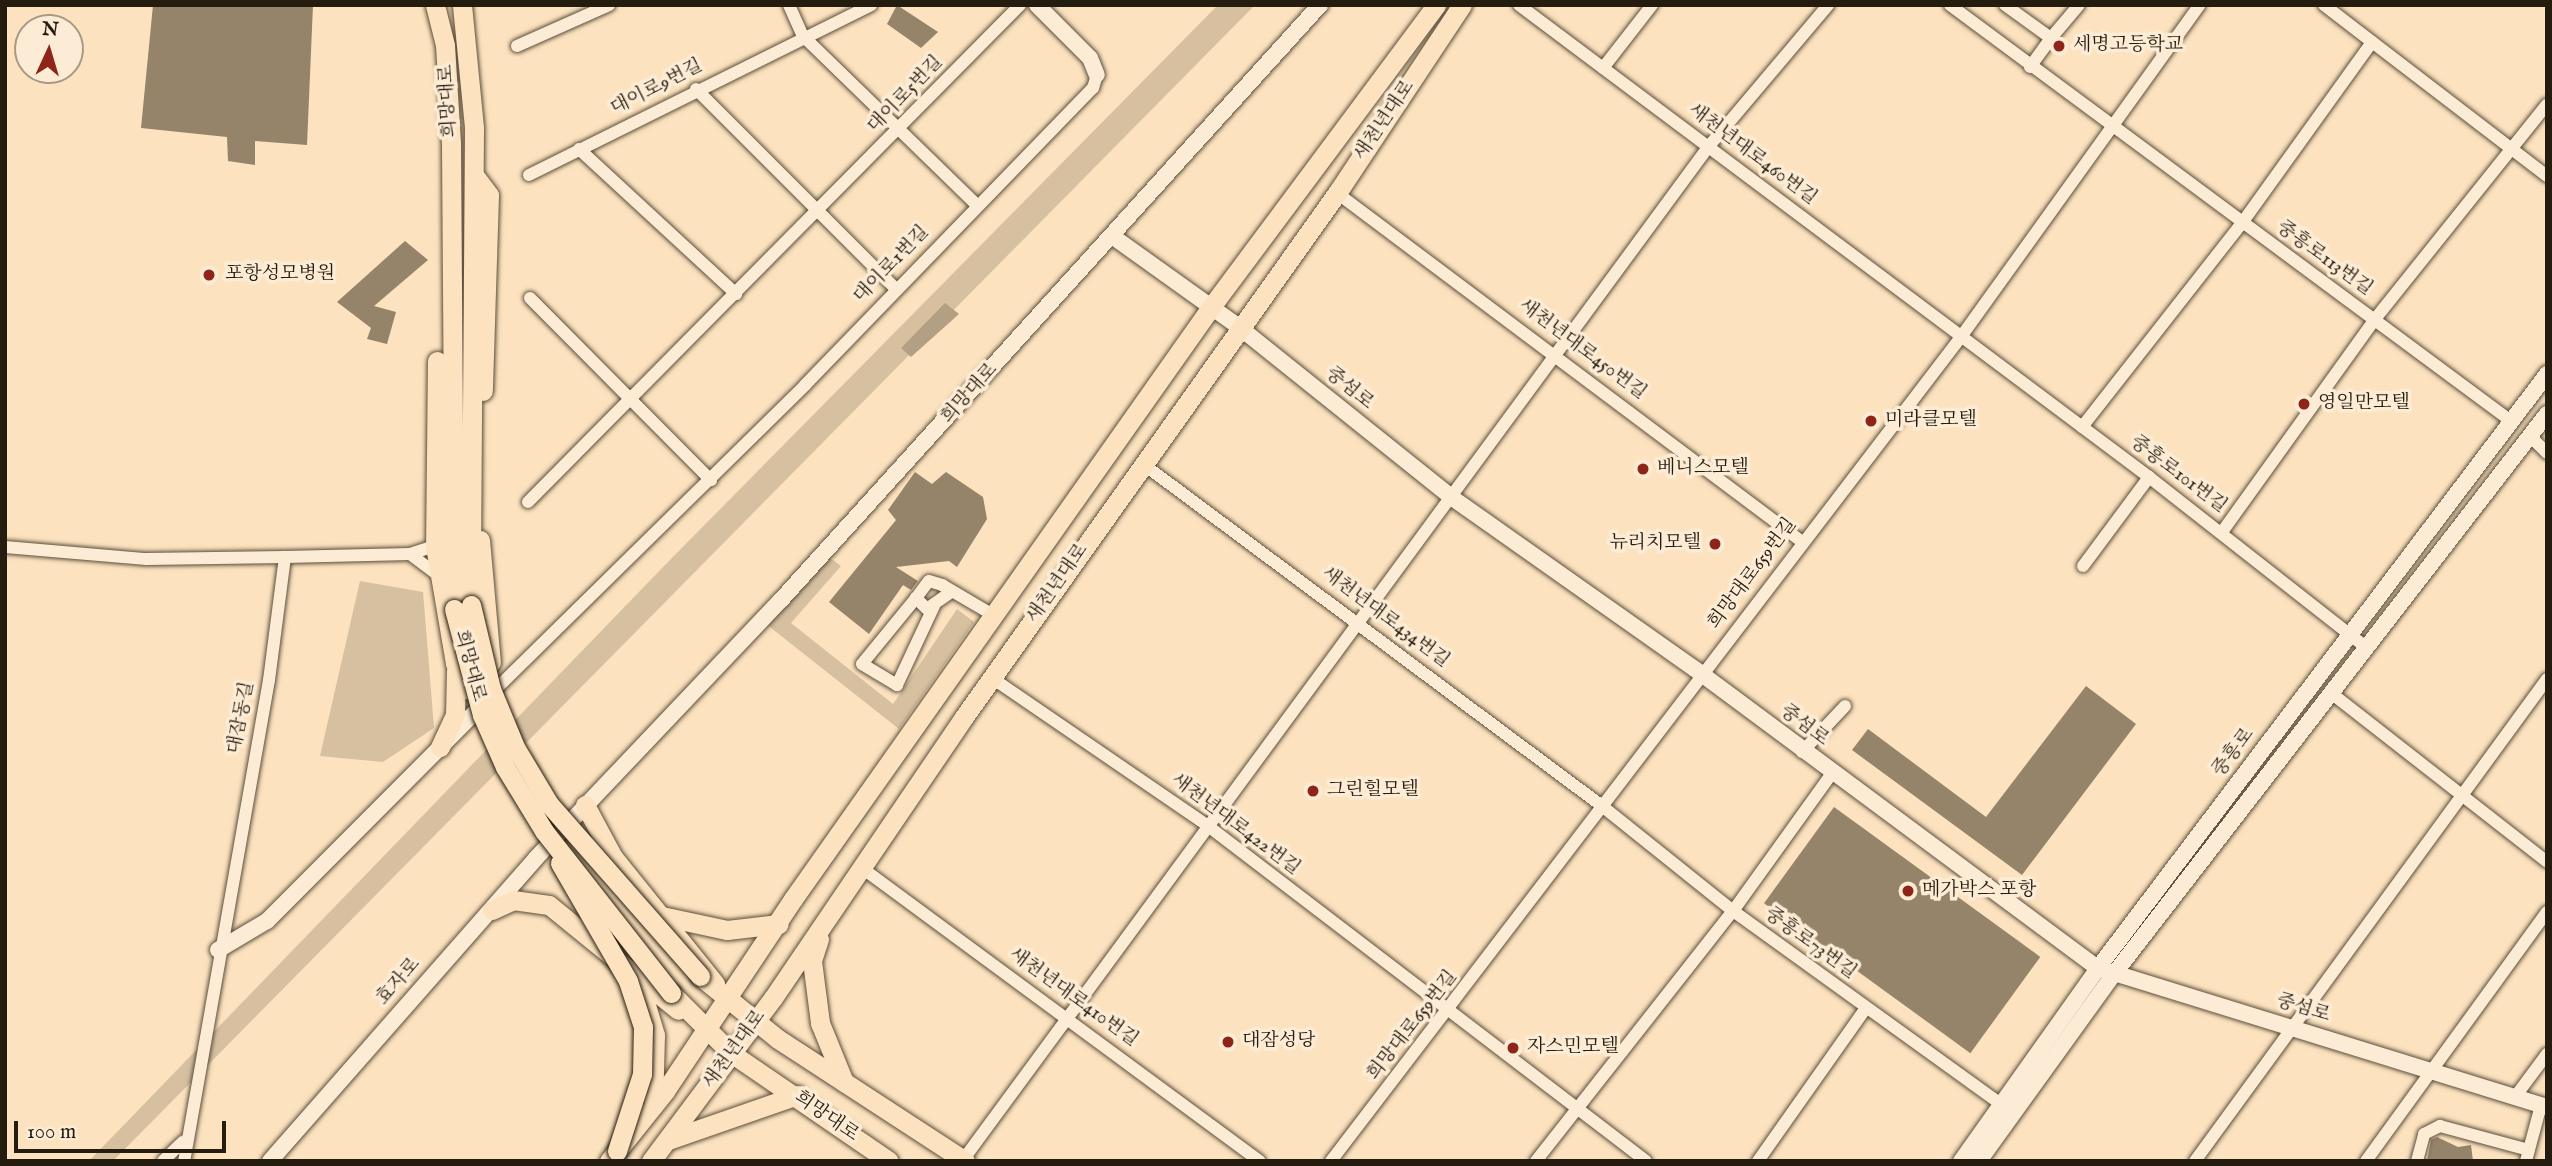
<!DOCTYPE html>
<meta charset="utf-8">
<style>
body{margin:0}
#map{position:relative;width:2552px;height:1166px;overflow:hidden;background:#fce2be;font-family:"IM FELL English","Noto Serif KR",serif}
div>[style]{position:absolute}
.green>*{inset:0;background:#d7c0a0}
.water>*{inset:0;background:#b39f83}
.building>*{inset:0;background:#95836a;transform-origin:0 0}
.roads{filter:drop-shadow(0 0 2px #5b4e3c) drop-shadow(0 0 2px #5b4e3c)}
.street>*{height:12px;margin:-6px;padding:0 6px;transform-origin:6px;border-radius:6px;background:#fdecd5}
.secondary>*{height:16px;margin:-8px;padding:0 8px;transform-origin:8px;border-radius:8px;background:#fdecd5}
.primary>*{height:19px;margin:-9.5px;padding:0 9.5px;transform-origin:9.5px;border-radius:9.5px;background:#fce2be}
.bridges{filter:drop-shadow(0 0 2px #251c10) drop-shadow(0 0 2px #251c10)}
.primary-bridge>*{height:19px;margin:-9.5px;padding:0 9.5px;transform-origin:9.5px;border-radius:9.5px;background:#fce2be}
.dots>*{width:19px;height:19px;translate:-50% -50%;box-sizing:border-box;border:4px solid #fdecd5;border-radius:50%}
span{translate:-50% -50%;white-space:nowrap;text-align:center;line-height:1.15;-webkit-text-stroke:7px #fdecd5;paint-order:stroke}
.poi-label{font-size:19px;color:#251c10}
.left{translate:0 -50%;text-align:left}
.right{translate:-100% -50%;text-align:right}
.street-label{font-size:19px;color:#251c10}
.frame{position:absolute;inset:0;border:7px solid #251c10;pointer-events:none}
.north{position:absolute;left:14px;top:14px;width:70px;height:70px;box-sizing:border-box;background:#fdecd5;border:2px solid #a79986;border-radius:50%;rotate:4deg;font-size:19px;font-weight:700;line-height:28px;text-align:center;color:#251c10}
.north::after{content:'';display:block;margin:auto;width:24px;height:32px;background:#8f2418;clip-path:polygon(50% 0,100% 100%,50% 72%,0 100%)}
.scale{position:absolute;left:14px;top:1121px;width:212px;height:32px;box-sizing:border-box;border:4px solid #251c10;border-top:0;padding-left:9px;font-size:21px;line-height:24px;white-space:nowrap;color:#251c10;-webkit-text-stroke:5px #fdecd5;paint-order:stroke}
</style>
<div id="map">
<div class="green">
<i style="clip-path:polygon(1218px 5px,1255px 5px,113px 1161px,89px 1161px,665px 565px)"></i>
<i style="clip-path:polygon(829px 557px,841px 566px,791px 623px,893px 704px,957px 609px,974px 622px,899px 729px,766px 624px)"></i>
<i style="clip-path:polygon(360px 581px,423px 592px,434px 728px,383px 762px,320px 756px)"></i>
</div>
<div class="water">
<i style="clip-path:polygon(945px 303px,959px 314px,911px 357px,901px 348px)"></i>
</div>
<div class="building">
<i style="clip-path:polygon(153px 5px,313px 5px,307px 145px,255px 141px,255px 165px,228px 161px,227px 137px,141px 128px)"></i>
<i style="clip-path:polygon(897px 5px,938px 32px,921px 48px,887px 24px)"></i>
<i style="clip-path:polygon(405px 241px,428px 260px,374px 306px,396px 312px,387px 344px,367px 339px,371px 328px,337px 302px)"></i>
<i style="clip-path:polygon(915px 472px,932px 484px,946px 472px,983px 497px,987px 519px,957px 567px,949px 561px,896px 567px,918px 581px,911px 590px,903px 585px,869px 634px,829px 602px,896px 520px,888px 510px)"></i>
<i style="clip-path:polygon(2086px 686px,2136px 724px,2022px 875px,1852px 750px,1868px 729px,1986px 817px)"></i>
<i style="left:1834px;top:807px;width:255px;height:119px;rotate:36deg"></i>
<i style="clip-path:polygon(2437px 1137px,2458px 1147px,2471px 1145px,2473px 1161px,2427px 1161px,2431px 1140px)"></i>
</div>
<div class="roads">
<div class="street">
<i style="left:789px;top:5px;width:34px;rotate:66deg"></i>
<i style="left:803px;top:36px;width:243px;rotate:44.2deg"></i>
<i style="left:1519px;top:5px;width:787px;rotate:36.84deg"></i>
<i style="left:2149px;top:477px;width:277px;rotate:38.1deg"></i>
<i style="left:1950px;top:5px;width:698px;rotate:36.56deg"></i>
<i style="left:2005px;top:5px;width:57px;rotate:35.7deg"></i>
<i style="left:2051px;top:38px;width:43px;rotate:-49.7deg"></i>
<i style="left:2324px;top:5px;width:281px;rotate:37.5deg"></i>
<i style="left:517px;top:46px;width:101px;rotate:-24deg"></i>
<i style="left:2030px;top:67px;width:36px;rotate:-54deg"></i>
<i style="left:1603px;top:68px;width:80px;rotate:-52.1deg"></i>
<i style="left:696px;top:89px;width:281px;rotate:45deg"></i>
<i style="left:579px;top:149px;width:214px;rotate:42.7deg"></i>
<i style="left:529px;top:175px;width:382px;rotate:-26.4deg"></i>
<i style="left:1337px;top:193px;width:580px;rotate:36.87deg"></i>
<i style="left:530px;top:298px;width:257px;rotate:45.2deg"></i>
<i style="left:2082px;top:427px;width:259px;rotate:-51.9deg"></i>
<i style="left:2242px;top:223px;width:223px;rotate:-54.3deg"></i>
<i style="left:2530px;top:436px;width:24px;rotate:45deg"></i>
<i style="left:1143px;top:464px;width:572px;rotate:36.69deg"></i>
<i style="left:1602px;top:806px;width:168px;rotate:38.7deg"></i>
<i style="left:1733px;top:911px;width:332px;rotate:35.8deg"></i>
<i style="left:528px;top:502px;width:699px;rotate:-45.29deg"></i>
<i style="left:2222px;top:532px;width:262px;rotate:-54.3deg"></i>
<i style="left:2375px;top:319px;width:275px;rotate:-51.3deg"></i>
<i style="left:5px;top:547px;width:142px;rotate:4.9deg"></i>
<i style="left:146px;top:559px;width:139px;rotate:-0.8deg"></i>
<i style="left:285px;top:557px;width:124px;rotate:97.4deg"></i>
<i style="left:269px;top:680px;width:488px;rotate:100deg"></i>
<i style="left:410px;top:554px;width:35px;rotate:37deg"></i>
<i style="left:285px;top:557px;width:125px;rotate:-1.4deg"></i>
<i style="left:410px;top:554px;width:26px;rotate:-18deg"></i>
<i style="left:2083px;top:566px;width:111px;rotate:-53.4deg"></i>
<i style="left:951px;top:592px;width:29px;rotate:145deg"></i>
<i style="left:927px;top:609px;width:16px;rotate:-135deg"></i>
<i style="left:916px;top:598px;width:21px;rotate:-53deg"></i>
<i style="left:929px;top:581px;width:14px;rotate:17deg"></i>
<i style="left:942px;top:585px;width:59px;rotate:30.5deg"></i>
<i style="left:916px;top:598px;width:85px;rotate:129.3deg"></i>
<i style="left:862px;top:664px;width:41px;rotate:31deg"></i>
<i style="left:897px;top:685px;width:87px;rotate:-64.9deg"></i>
<i style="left:992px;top:678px;width:262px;rotate:34.4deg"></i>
<i style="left:1208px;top:826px;width:551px;rotate:37.41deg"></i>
<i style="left:498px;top:687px;width:431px;rotate:-44.5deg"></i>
<i style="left:805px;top:385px;width:414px;rotate:-45.9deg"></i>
<i style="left:1093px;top:88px;width:14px;rotate:-73deg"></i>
<i style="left:2331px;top:693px;width:274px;rotate:38deg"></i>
<i style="left:1802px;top:752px;width:63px;rotate:-46.9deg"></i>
<i style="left:862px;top:868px;width:494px;rotate:36.4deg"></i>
<i style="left:2515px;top:1097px;width:54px;rotate:-53.3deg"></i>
<i style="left:963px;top:1160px;width:1259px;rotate:-53.66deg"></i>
<i style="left:1709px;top:146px;width:185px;rotate:-49.8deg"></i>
<i style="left:163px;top:1161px;width:28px;rotate:-44deg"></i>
<i style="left:1331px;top:1161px;width:1037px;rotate:-52.6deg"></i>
<i style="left:1961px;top:337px;width:409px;rotate:-54.3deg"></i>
<i style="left:1536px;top:1161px;width:318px;rotate:-51.8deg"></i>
<i style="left:1733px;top:911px;width:170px;rotate:-54.3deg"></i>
<i style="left:1758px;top:1161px;width:187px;rotate:-54.8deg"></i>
<i style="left:2195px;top:1161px;width:597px;rotate:-53.86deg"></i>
<i style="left:2366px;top:1161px;width:308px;rotate:-54deg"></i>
<i style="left:2417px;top:1161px;width:28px;rotate:-75deg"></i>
<i style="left:2424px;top:1134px;width:18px;rotate:-27deg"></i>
<i style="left:2440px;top:1126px;width:92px;rotate:15.1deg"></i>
<i style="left:2526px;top:1161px;width:58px;rotate:-75deg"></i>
</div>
<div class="secondary">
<i style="left:1037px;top:5px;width:75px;rotate:45deg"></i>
<i style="left:1090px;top:58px;width:18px;rotate:68deg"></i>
<i style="left:1112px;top:236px;width:156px;rotate:35.6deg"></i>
<i style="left:1239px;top:327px;width:272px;rotate:38.7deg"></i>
<i style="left:1451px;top:497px;width:309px;rotate:35.2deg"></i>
<i style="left:1703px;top:675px;width:492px;rotate:36.6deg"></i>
<i style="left:2098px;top:968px;width:470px;rotate:17.2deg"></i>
<i style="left:218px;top:950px;width:57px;rotate:-30.6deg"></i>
<i style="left:267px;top:921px;width:296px;rotate:-45.1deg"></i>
<i style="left:270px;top:1161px;width:403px;rotate:-48.7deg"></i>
<i style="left:536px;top:858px;width:356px;rotate:-46.5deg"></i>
<i style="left:781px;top:600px;width:803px;rotate:-47.83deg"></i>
<i style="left:1961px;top:1161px;width:237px;rotate:-54.6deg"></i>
<i style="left:2098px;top:968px;width:745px;rotate:-52.91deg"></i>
<i style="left:1979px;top:1161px;width:231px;rotate:-54.2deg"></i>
<i style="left:2114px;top:974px;width:708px;rotate:-52.29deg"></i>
</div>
<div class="primary">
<i style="left:435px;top:5px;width:41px;rotate:76deg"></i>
<i style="left:445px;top:45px;width:99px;rotate:86.5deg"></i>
<i style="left:451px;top:144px;width:465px;rotate:89.6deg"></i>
<i style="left:462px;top:5px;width:124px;rotate:84.4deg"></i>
<i style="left:474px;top:128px;width:477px;rotate:90.4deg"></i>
<i style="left:474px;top:175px;width:25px;rotate:53deg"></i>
<i style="left:489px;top:195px;width:196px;rotate:91.8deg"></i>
<i style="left:437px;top:361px;width:185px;rotate:90.6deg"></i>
<i style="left:435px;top:546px;width:119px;rotate:80.3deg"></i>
<i style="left:455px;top:663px;width:29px;rotate:65deg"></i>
<i style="left:480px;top:540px;width:123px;rotate:84.9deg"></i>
<i style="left:440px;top:747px;width:35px;rotate:-65deg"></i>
<i style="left:455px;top:715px;width:44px;rotate:-88.7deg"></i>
<i style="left:585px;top:805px;width:59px;rotate:61.7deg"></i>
<i style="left:613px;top:857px;width:163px;rotate:51.2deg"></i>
<i style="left:492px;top:910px;width:23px;rotate:-25deg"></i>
<i style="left:513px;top:900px;width:36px;rotate:8deg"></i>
<i style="left:549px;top:905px;width:166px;rotate:39.1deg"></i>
<i style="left:657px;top:915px;width:72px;rotate:12.1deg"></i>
<i style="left:727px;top:930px;width:52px;rotate:-6.6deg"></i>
<i style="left:819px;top:939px;width:23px;rotate:108deg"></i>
<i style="left:812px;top:961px;width:63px;rotate:82.6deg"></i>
<i style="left:820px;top:1023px;width:64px;rotate:67.9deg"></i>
<i style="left:637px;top:975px;width:63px;rotate:73.3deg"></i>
<i style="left:655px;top:1035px;width:71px;rotate:91.6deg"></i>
<i style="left:700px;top:976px;width:100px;rotate:38.9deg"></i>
<i style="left:778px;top:1039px;width:223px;rotate:33.1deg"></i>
<i style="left:671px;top:993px;width:85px;rotate:45deg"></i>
<i style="left:731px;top:1053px;width:191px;rotate:34.4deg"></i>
<i style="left:668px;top:1140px;width:137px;rotate:-19.2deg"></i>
<i style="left:609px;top:1161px;width:90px;rotate:-51.3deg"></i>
<i style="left:665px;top:1091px;width:231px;rotate:-56.3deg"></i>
<i style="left:793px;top:899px;width:725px;rotate:-54.77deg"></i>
<i style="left:1211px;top:307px;width:377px;rotate:-53.3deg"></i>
<i style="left:651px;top:1161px;width:204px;rotate:-53.2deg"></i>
<i style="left:773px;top:998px;width:340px;rotate:-55.8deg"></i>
<i style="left:964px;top:717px;width:643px;rotate:-54.56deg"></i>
<i style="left:1337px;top:193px;width:226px;rotate:-56.4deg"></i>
</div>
</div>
<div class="bridges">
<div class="primary-bridge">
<i style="left:471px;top:605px;width:86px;rotate:76.6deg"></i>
<i style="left:491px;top:689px;width:63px;rotate:67.5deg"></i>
<i style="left:515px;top:747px;width:66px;rotate:59.2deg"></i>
<i style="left:549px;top:804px;width:229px;rotate:48.7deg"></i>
<i style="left:454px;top:609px;width:110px;rotate:75.2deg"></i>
<i style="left:482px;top:715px;width:57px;rotate:66.1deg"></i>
<i style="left:505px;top:767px;width:75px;rotate:58.6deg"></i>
<i style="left:544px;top:831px;width:206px;rotate:51.9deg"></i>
<i style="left:560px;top:863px;width:136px;rotate:60deg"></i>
<i style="left:628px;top:981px;width:48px;rotate:71.9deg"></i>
<i style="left:643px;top:1027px;width:47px;rotate:91.2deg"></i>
<i style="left:642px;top:1074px;width:81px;rotate:108deg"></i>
</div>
</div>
<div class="dots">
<i style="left:2059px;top:46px;background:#8f2418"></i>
<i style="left:209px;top:275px;background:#8f2418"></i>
<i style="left:2304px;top:404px;background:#8f2418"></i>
<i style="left:1871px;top:421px;background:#8f2418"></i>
<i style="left:1643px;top:469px;background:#8f2418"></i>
<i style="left:1715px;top:544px;background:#8f2418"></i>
<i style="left:1313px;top:791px;background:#8f2418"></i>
<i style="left:1908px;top:891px;background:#8f2418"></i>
<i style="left:1228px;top:1042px;background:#8f2418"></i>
<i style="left:1513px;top:1048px;background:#8f2418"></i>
</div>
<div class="poi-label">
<span class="left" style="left:2073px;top:46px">세명고등학교</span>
<span class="left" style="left:225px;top:275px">포항성모병원</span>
<span class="left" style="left:2318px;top:404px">영일만모텔</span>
<span class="left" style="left:1885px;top:421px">미라클모텔</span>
<span class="left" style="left:1657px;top:469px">베니스모텔</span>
<span class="right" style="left:1701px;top:544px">뉴리치모텔</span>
<span class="left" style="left:1327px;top:791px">그린힐모텔</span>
<span class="left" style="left:1922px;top:891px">메가박스 포항</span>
<span class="left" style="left:1242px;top:1042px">대잠성당</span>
<span class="left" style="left:1527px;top:1048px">자스민모텔</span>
</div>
<div class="street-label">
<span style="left:657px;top:88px;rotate:-27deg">대이로9번길</span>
<span style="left:906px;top:95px;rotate:-46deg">대이로5번길</span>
<span style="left:449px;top:101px;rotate:-93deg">희망대로</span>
<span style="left:1385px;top:121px;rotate:-56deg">새천년대로</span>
<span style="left:1752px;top:155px;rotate:37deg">새천년대로460번길</span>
<span style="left:2324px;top:259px;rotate:36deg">중흥로113번길</span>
<span style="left:892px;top:265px;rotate:-46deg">대이로1번길</span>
<span style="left:1582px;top:350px;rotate:37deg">새천년대로450번길</span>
<span style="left:1349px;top:389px;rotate:39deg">중섬로</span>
<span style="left:970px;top:394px;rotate:-48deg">희망대로</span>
<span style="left:2178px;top:475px;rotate:37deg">중흥로101번길</span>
<span style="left:1753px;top:574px;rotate:-53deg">희망대로659번길</span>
<span style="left:1058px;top:584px;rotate:-55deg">새천년대로</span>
<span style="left:1385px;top:618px;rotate:37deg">새천년대로434번길</span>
<span style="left:469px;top:666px;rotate:75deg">희망대로</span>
<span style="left:242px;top:718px;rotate:-79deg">대잠동길</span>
<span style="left:1804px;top:726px;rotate:37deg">중섬로</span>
<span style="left:2234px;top:753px;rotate:-53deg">중흥로</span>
<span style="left:1235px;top:825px;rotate:37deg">새천년대로422번길</span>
<span style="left:1810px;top:944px;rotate:36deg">중흥로73번길</span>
<span style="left:399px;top:982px;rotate:-49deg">효자로</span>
<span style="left:1073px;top:998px;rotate:36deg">새천년대로410번길</span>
<span style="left:2303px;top:1009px;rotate:17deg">중섬로</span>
<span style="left:1413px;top:1026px;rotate:-52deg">희망대로659번길</span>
<span style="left:735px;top:1050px;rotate:-54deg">새천년대로</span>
<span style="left:826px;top:1117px;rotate:35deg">희망대로</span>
</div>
<div class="frame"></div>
<div class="north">N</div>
<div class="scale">100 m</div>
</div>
